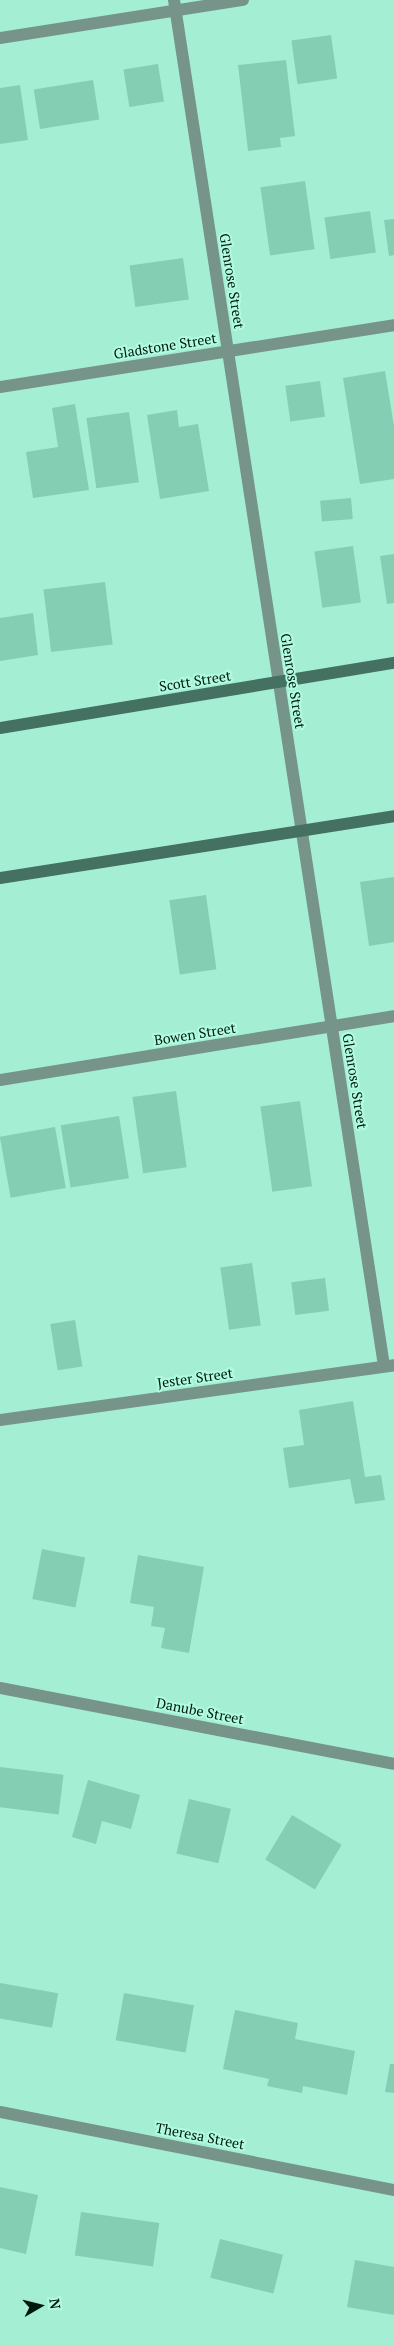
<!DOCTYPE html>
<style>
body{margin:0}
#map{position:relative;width:394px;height:2346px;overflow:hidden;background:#a4efd3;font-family:"PT Serif",serif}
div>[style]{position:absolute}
.building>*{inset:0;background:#84ceb4;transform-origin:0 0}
.minor>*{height:12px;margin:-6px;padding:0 6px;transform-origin:6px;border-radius:6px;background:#769489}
.secondary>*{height:12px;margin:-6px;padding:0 6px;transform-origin:6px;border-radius:6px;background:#447161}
span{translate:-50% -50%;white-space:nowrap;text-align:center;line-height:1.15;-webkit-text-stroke:4px #b1fce0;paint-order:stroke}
.street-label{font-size:14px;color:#001910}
.north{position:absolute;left:15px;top:2281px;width:50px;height:50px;-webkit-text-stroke:4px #b1fce0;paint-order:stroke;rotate:82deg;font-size:14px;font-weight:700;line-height:20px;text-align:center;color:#001910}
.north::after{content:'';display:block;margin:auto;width:18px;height:22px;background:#001910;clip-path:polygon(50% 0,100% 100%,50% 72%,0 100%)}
</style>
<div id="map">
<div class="building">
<i style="left:331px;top:35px;width:44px;height:40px;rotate:82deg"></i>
<i style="clip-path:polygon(286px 60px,295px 136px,280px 138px,281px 147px,248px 151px,238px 65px)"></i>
<i style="left:158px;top:64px;width:38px;height:35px;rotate:81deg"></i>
<i style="left:93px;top:80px;width:40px;height:60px;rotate:81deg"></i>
<i style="clip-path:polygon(20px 85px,28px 140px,0 144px,0 88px)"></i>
<i style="left:305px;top:181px;width:69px;height:45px;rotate:82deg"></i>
<i style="left:370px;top:211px;width:42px;height:46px;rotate:82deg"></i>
<i style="clip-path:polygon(394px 219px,394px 255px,389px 256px,384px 220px)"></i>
<i style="left:183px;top:258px;width:42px;height:54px;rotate:82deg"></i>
<i style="clip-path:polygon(385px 371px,394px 426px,394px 479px,360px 484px,343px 378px)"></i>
<i style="left:320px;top:381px;width:36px;height:35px;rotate:82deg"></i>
<i style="clip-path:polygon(75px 404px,89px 490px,33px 498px,26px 452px,58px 447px,52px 408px)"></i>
<i style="clip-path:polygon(177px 410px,179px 427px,198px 424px,209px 491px,160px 499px,147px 415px)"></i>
<i style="left:129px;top:412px;width:71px;height:43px;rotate:82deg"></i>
<i style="left:351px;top:498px;width:21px;height:31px;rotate:85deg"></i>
<i style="left:353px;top:546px;width:57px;height:39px;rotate:82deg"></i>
<i style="clip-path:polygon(394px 554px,394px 603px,387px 604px,380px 556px)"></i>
<i style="left:105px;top:582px;width:63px;height:62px;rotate:83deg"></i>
<i style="clip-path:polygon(33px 613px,38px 655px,0 661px,0 618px)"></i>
<i style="clip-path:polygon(394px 877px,394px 942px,369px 946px,360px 882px)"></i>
<i style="left:206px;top:895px;width:75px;height:37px;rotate:82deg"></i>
<i style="left:176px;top:1091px;width:77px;height:44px;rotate:82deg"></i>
<i style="left:300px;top:1101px;width:86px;height:40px;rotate:82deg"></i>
<i style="left:119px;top:1116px;width:63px;height:59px;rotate:81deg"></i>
<i style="left:55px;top:1127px;width:62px;height:56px;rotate:80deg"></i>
<i style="left:252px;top:1263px;width:63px;height:32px;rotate:82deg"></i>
<i style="left:325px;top:1278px;width:33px;height:34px;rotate:83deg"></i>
<i style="left:75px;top:1320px;width:47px;height:25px;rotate:81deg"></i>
<i style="clip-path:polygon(353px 1401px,365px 1477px,381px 1475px,385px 1500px,355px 1504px,350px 1479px,289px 1488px,283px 1448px,304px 1445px,299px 1410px)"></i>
<i style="left:42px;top:1549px;width:44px;height:51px;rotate:11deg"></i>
<i style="clip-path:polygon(138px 1555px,204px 1567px,189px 1653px,161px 1648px,165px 1628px,151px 1626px,154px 1607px,130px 1603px)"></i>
<i style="left:0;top:1767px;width:64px;height:40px;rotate:7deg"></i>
<i style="clip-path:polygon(88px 1780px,140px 1795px,131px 1829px,102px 1821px,96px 1844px,72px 1837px)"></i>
<i style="left:189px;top:1799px;width:43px;height:56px;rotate:13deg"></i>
<i style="left:292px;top:1815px;width:58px;height:52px;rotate:31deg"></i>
<i style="left:0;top:1983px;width:59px;height:35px;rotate:10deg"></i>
<i style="left:124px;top:1993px;width:71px;height:48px;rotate:10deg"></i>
<i style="clip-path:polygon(235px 2010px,298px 2023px,295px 2039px,355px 2051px,347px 2095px,303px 2086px,302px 2093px,267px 2086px,269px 2079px,223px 2069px)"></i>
<i style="clip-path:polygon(390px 2064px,394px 2064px,394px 2093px,385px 2092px)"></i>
<i style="clip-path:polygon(0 2187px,38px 2195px,26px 2254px,0 2248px)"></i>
<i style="left:81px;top:2212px;width:79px;height:44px;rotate:8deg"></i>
<i style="left:220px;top:2239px;width:65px;height:40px;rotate:14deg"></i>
<i style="clip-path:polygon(355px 2260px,394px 2267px,394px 2315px,347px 2307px)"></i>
</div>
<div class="minor">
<i style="left:174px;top:0;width:1382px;rotate:81.26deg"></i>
<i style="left:0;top:38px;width:246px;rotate:-8.9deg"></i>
<i style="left:0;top:387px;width:399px;rotate:-8.9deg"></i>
<i style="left:0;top:1080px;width:399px;rotate:-9.2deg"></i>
<i style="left:0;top:1420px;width:398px;rotate:-7.9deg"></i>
<i style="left:0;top:1688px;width:401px;rotate:10.9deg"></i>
<i style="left:0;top:2112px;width:402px;rotate:11.2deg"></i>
</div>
<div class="secondary">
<i style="left:0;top:728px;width:399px;rotate:-9.4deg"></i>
<i style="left:0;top:878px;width:399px;rotate:-8.9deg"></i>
</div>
<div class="street-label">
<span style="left:232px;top:281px;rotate:81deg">Glenrose Street</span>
<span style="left:165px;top:346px;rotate:-9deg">Gladstone Street</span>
<span style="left:195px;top:681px;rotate:-9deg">Scott Street</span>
<span style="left:293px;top:681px;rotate:81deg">Glenrose Street</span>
<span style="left:195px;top:1034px;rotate:-9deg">Bowen Street</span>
<span style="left:355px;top:1081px;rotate:81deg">Glenrose Street</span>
<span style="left:195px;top:1378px;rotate:-8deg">Jester Street</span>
<span style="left:200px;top:1711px;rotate:11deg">Danube Street</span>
<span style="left:200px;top:2136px;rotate:11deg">Theresa Street</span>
</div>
<div class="north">N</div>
</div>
